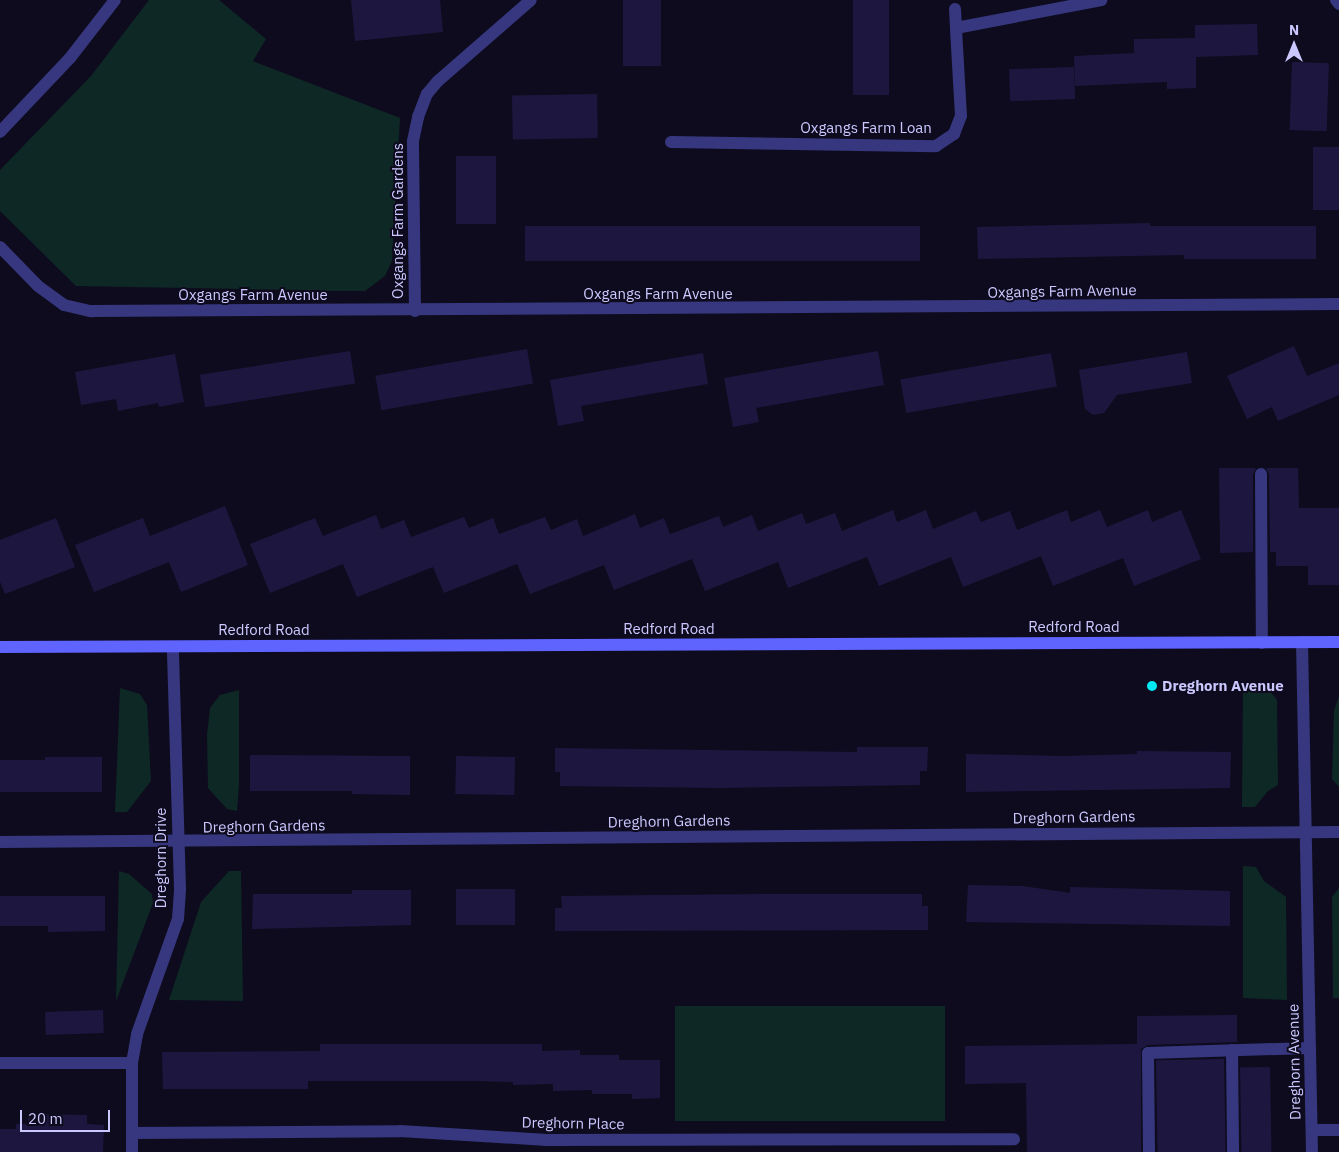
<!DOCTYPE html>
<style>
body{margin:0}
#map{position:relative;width:1339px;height:1152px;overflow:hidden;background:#0e0b1e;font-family:"IBM Plex Sans",sans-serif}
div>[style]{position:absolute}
.green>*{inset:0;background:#0e2825;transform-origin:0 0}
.building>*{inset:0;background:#1d173f;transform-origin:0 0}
.service>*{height:12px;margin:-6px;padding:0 6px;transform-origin:6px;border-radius:6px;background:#36377e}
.minor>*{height:12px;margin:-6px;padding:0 6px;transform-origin:6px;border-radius:6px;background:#36377e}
.secondary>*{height:12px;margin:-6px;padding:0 6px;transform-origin:6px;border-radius:6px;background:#5f64ff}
.dots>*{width:14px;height:14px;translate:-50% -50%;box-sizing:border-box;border:2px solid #0e0b1e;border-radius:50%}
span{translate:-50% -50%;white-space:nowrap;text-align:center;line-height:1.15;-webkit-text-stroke:4px #0e0b1e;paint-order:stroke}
.street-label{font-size:15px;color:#cbc8ff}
.poi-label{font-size:15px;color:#cbc8ff;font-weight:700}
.left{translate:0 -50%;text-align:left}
.north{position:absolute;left:1269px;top:20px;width:50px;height:50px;-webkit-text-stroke:4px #0e0b1e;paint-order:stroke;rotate:0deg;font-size:14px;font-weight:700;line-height:20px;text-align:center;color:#cbc8ff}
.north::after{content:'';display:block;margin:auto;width:18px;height:22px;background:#cbc8ff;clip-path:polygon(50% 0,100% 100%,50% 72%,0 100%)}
.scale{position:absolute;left:20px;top:1110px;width:90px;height:22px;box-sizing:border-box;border:2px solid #cbc8ff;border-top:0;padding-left:6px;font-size:15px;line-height:18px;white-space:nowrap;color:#cbc8ff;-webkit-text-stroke:4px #0e0b1e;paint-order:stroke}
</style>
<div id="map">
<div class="green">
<i style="clip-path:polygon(149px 0,219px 0,266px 39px,253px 61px,400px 118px,392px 261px,385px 276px,365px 291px,320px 291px,312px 294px,301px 290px,76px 286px,0 211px,0 170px,91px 76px)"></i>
<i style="clip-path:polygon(1243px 684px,1267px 687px,1277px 700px,1278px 785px,1268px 791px,1255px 807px,1242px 807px)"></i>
<i style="clip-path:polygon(120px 688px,140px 694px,147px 705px,151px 781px,127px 812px,115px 812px)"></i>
<i style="clip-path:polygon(239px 690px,239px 785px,237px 811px,227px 809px,208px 788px,207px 735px,210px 708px,220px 695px)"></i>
<i style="clip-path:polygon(1339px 696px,1339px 787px,1332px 779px,1334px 711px)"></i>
<i style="clip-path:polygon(1243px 866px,1256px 867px,1264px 881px,1286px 897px,1287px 1000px,1243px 998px)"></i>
<i style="clip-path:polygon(119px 871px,129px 874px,152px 894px,153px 903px,116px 1001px)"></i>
<i style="clip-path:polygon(229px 871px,241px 871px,243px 1001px,169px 1000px,201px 902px)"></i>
<i style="clip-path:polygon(1339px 888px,1339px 998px,1333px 998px,1332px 897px)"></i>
<i style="left:945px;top:1006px;width:115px;height:270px;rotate:90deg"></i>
</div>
<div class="building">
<i style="clip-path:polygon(351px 0,440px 0,443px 32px,355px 41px)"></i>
<i style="left:623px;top:0;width:38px;height:66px"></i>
<i style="left:853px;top:0;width:36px;height:95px"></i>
<i style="clip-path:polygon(1257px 24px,1258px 55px,1196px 57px,1196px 88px,1167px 89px,1167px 82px,1075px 86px,1074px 56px,1134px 53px,1134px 39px,1195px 38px,1195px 25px)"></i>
<i style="left:1292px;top:62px;width:37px;height:68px;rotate:2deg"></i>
<i style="left:1074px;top:67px;width:32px;height:65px;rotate:88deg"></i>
<i style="left:597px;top:94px;width:44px;height:85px;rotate:89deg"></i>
<i style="left:1313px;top:147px;width:26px;height:63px"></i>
<i style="left:456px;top:156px;width:40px;height:68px"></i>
<i style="clip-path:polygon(1150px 223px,1150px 226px,1316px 226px,1316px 259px,1184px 259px,1184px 255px,978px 259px,977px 227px)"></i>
<i style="left:920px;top:226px;width:35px;height:395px;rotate:90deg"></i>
<i style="clip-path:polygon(1294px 346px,1307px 376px,1339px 363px,1339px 395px,1278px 421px,1272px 407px,1247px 419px,1227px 376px)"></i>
<i style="left:527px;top:349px;width:35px;height:154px;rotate:80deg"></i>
<i style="left:350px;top:351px;width:33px;height:152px;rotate:81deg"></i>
<i style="clip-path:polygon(878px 351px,884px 385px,756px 408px,759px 422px,733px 427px,724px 378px)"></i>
<i style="clip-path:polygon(1187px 352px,1192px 383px,1117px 395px,1104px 413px,1093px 415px,1085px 409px,1079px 370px)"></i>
<i style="clip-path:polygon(703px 353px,708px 384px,581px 406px,584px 421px,558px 426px,550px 380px)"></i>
<i style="left:1051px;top:353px;width:34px;height:153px;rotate:80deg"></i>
<i style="clip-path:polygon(175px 354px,184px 402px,159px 407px,158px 403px,118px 411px,116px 399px,81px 405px,75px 372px)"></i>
<i style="clip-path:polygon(1219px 468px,1256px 468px,1253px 474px,1253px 552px,1220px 553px)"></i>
<i style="clip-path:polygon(1266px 468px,1298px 468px,1299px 508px,1339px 508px,1339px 585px,1308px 585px,1308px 566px,1276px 566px,1276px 552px,1270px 552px,1269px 474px)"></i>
<i style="clip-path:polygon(225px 506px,248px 565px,181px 592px,169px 562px,94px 592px,75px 545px,143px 518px,150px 536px)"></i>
<i style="clip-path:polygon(893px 510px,897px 522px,926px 510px,933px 529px,976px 511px,981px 522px,1010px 511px,1017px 530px,1067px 510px,1071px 522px,1100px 510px,1107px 527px,1148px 510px,1152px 522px,1181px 510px,1201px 559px,1134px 586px,1123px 558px,1053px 586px,1041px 556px,963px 587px,951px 557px,879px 586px,867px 557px,788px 588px,778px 562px,705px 591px,692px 559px,614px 590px,604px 565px,530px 594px,517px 564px,444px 593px,433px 567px,357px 597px,343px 564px,270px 593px,250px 544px,315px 518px,323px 536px,376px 515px,381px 529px,404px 520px,411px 537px,464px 517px,469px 528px,493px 518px,499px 534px,545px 517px,551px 530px,577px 519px,583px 536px,635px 514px,640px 528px,664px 518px,670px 534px,719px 516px,723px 527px,752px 515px,758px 531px,802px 513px,806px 524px,835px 513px,842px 531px)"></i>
<i style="clip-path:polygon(56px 518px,75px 567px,5px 594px,0 582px,0 540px)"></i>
<i style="clip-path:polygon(857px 747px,928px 747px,927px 771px,920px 771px,920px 785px,720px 788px,560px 786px,560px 772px,555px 772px,555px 748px,857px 752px)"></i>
<i style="clip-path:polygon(1137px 751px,1231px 752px,1230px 788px,966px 792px,966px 754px,1063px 756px,1137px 754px)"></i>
<i style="clip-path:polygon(250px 755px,410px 756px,410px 795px,352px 794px,352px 791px,250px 791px)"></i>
<i style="left:456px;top:756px;width:59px;height:38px;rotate:1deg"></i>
<i style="clip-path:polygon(45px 757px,102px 757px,102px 792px,0 792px,0 760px,45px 760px)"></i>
<i style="clip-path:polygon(968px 885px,1023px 886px,1070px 893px,1070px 887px,1230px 891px,1230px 926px,966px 922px)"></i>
<i style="left:456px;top:889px;width:59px;height:36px"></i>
<i style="clip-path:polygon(352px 890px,411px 890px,411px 925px,252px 929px,253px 894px,352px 894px)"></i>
<i style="clip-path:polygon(763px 894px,922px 894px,922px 906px,928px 906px,928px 930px,555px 931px,555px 908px,562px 908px,561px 896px)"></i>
<i style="clip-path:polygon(0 896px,105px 896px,105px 931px,48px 932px,48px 926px,0 926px)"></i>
<i style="left:103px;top:1010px;width:23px;height:58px;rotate:88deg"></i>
<i style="clip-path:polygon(1237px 1015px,1237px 1042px,1148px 1045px,1141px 1049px,1141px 1152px,1027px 1152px,1026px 1083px,965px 1084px,965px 1046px,1137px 1044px,1137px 1016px)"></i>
<i style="clip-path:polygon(320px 1044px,542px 1044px,542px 1051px,580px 1050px,580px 1055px,619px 1055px,619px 1060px,660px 1060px,660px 1098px,632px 1099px,632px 1094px,592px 1094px,592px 1090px,553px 1091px,553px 1084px,513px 1085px,513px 1082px,475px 1081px,308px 1081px,308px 1089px,163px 1089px,162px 1052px,320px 1051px)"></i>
<i style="left:1224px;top:1059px;width:93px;height:68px;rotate:89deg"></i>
<i style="left:1270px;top:1067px;width:85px;height:30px;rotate:89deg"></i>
<i style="clip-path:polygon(28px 1114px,87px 1115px,87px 1124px,104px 1125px,103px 1152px,0 1152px,0 1129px,16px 1129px,16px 1124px,28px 1124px)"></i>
</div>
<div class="service">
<i style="left:955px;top:9px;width:19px;rotate:87deg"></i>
<i style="left:1261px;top:474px;width:169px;rotate:89.7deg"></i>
<i style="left:1232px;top:1050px;width:102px;rotate:89.4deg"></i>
<i style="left:1149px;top:1152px;width:99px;rotate:-90.6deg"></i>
<i style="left:1148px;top:1053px;width:162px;rotate:-1.8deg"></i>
</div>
<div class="minor">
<i style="left:1336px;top:0;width:5px;rotate:53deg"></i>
<i style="left:0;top:132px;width:102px;rotate:-46.6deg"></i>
<i style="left:70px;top:58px;width:73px;rotate:-52.2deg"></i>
<i style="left:671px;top:142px;width:265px;rotate:0.9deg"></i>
<i style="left:936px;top:146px;width:22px;rotate:-34deg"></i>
<i style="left:954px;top:134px;width:19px;rotate:-69deg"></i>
<i style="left:961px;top:116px;width:88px;rotate:-93.3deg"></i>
<i style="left:956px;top:28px;width:148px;rotate:-10.9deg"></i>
<i style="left:0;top:247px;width:54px;rotate:45.7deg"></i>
<i style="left:38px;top:286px;width:32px;rotate:36deg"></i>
<i style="left:64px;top:305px;width:28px;rotate:13deg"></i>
<i style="left:91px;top:311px;width:1248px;rotate:-0.32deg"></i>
<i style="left:415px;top:311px;width:170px;rotate:-90.7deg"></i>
<i style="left:413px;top:141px;width:25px;rotate:-78deg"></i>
<i style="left:418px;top:117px;width:25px;rotate:-69deg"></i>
<i style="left:427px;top:94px;width:17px;rotate:-50deg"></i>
<i style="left:438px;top:81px;width:123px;rotate:-41.1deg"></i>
<i style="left:1302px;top:642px;width:510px;rotate:88.88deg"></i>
<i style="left:0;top:842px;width:1339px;rotate:-0.43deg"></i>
<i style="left:0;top:1063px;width:132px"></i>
<i style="left:1312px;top:1130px;width:27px"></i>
<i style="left:132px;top:1133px;width:268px;rotate:-0.4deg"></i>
<i style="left:400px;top:1131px;width:147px;rotate:3.5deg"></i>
<i style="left:547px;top:1140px;width:467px;rotate:-0.1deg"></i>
<i style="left:132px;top:1152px;width:89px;rotate:-90deg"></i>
<i style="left:132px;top:1063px;width:29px;rotate:-80deg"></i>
<i style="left:137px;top:1034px;width:122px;rotate:-70.4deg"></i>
<i style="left:178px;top:919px;width:30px;rotate:-86deg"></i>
<i style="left:180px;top:889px;width:242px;rotate:-91.7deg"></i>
</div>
<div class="secondary">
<i style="left:0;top:647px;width:1339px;rotate:-0.21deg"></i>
</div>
<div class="dots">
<i style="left:1152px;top:686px;background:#00e9f3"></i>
</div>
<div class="street-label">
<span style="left:866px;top:128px">Oxgangs Farm Loan</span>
<span style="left:398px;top:221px;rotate:-90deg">Oxgangs Farm Gardens</span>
<span style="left:1062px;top:291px;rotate:-1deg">Oxgangs Farm Avenue</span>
<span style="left:658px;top:294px">Oxgangs Farm Avenue</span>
<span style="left:253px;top:295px">Oxgangs Farm Avenue</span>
<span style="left:1074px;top:627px">Redford Road</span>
<span style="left:669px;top:629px">Redford Road</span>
<span style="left:264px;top:630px">Redford Road</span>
<span style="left:1074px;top:817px;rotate:-1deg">Dreghorn Gardens</span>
<span style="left:669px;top:821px;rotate:-1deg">Dreghorn Gardens</span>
<span style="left:264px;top:826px;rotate:-1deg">Dreghorn Gardens</span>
<span style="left:161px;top:858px;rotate:-90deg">Dreghorn Drive</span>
<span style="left:1294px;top:1062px;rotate:-91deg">Dreghorn Avenue</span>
<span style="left:573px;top:1123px;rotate:1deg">Dreghorn Place</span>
</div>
<div class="poi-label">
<span class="left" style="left:1162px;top:686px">Dreghorn Avenue</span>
</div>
<div class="north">N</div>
<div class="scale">20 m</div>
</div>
